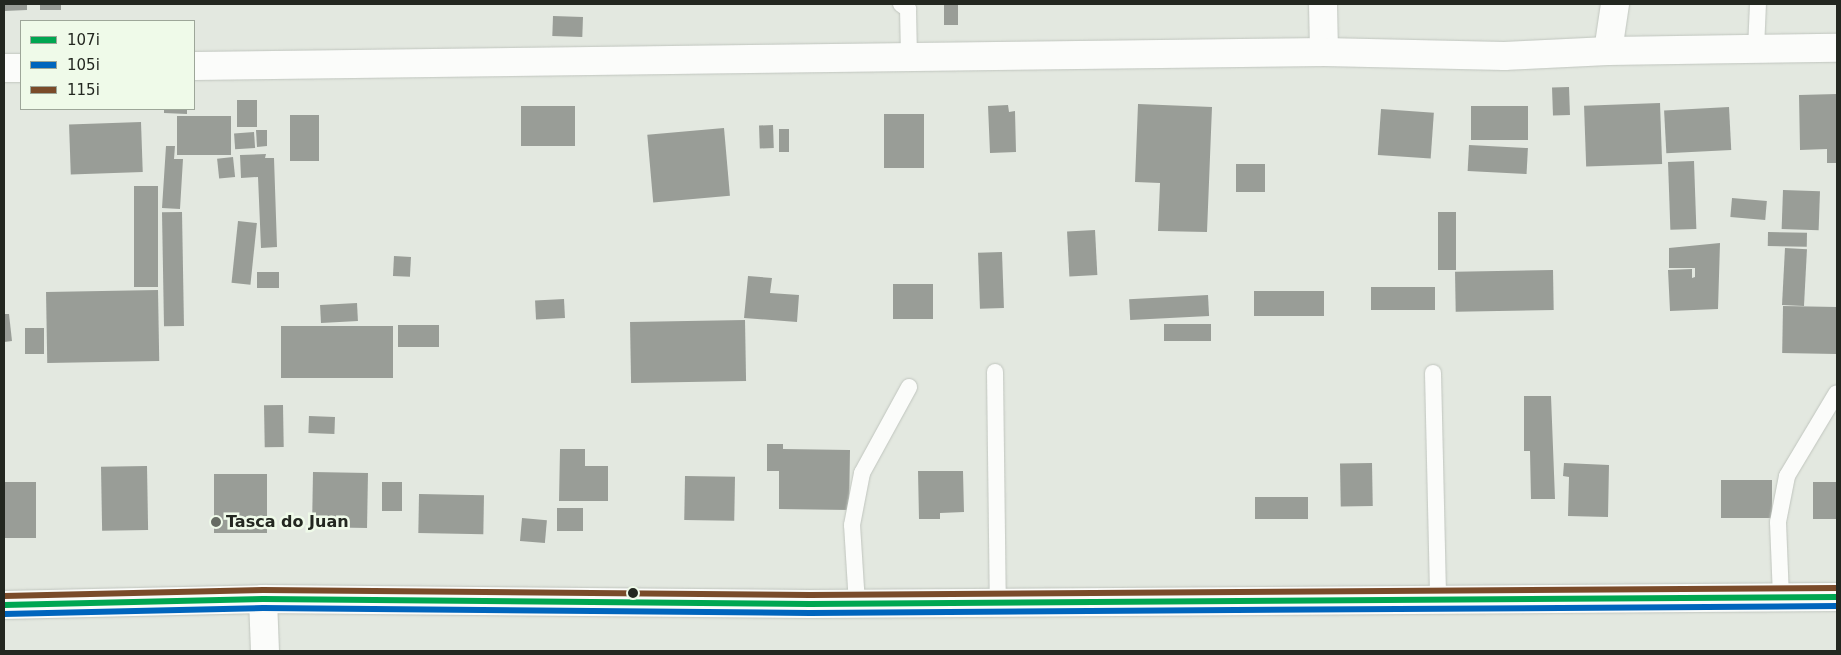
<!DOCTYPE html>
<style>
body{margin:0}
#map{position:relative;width:1841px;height:655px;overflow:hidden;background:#e3e8e0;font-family:"DejaVu Sans",sans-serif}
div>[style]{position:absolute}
.building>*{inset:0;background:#999d97;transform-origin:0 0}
.roads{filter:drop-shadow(0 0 1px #c0c5be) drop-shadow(0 0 1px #c0c5be)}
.lane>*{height:16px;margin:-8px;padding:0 8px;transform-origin:8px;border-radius:8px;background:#fbfcfa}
.street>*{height:28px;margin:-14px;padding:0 14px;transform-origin:14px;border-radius:14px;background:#fbfcfa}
.highway>*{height:28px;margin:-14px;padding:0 14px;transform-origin:14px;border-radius:14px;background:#fbfcfa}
.bus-1>*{height:6px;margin:-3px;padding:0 3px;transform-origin:3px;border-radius:3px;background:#00a651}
.bus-2>*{height:6px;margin:-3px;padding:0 3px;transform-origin:3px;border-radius:3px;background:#0065bd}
.bus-3>*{height:6px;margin:-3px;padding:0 3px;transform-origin:3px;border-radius:3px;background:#7a4b2a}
.dots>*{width:14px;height:14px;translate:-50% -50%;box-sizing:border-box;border:2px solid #effae9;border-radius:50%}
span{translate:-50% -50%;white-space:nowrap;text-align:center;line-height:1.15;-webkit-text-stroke:5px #effae9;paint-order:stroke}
.poi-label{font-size:16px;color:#232720;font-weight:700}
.left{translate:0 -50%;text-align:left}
.frame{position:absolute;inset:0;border:5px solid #232720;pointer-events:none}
.legend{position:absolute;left:20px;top:20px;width:175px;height:90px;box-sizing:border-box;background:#effae9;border:1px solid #9da699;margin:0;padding:6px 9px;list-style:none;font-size:15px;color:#232720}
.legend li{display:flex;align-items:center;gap:10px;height:25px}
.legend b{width:25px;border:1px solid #9da699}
</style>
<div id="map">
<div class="building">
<i style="clip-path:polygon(4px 4px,27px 4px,27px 10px,4px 11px)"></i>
<i style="left:40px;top:4px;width:21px;height:6px"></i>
<i style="left:944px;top:4px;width:14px;height:21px"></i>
<i style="left:553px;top:16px;width:30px;height:20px;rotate:2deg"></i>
<i style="left:1569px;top:87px;width:28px;height:17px;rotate:88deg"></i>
<i style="clip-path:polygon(1837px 94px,1837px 163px,1827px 163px,1827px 149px,1800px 150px,1799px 95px)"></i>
<i style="left:257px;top:100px;width:27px;height:20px;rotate:90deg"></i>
<i style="left:1660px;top:103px;width:61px;height:76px;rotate:88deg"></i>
<i style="clip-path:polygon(1138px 104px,1212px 107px,1207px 232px,1158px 231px,1160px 183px,1135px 182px)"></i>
<i style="clip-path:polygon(1008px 105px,1009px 112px,1015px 111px,1016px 152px,990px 153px,988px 106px)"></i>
<i style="left:521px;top:106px;width:54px;height:40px"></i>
<i style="left:1471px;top:106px;width:57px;height:34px"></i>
<i style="left:1729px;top:107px;width:43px;height:65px;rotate:87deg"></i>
<i style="clip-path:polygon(164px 109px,187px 109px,187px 114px,164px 113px)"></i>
<i style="left:1381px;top:109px;width:53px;height:46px;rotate:4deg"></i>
<i style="left:884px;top:114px;width:40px;height:54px"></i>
<i style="left:290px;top:115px;width:29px;height:46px"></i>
<i style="left:231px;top:116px;width:39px;height:54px;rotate:90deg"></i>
<i style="left:141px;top:122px;width:50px;height:72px;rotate:88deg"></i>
<i style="left:773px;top:125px;width:23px;height:14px;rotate:88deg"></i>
<i style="left:724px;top:128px;width:68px;height:77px;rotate:85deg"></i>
<i style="left:779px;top:129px;width:10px;height:23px"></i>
<i style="clip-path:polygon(256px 130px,267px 130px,267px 146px,257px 147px)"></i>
<i style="left:254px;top:132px;width:16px;height:20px;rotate:86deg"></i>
<i style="left:1469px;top:145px;width:59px;height:26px;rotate:3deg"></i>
<i style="clip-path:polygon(166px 146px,175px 146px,174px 159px,183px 159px,180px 209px,162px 208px)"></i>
<i style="clip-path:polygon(266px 154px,265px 158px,274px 158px,277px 247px,261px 248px,258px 177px,241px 178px,240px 155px)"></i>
<i style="left:233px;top:157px;width:20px;height:16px;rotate:84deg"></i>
<i style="left:1694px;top:161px;width:68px;height:26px;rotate:88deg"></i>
<i style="left:1265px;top:164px;width:28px;height:29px;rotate:90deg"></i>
<i style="left:134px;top:186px;width:24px;height:101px"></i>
<i style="left:1783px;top:190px;width:37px;height:39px;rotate:2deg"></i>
<i style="left:1732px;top:198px;width:35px;height:19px;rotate:5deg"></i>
<i style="left:182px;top:212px;width:114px;height:20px;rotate:89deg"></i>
<i style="left:1438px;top:212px;width:18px;height:58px"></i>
<i style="left:238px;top:221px;width:19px;height:62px;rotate:6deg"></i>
<i style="left:1095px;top:230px;width:45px;height:28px;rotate:87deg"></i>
<i style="left:1768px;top:232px;width:39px;height:14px;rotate:1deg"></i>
<i style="clip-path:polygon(1720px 243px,1718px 309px,1670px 311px,1668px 270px,1692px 269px,1692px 278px,1695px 277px,1695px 268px,1669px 268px,1669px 248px)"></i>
<i style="left:1785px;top:248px;width:22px;height:57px;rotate:3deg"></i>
<i style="left:1002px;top:252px;width:56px;height:24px;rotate:88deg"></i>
<i style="left:394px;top:256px;width:17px;height:20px;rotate:3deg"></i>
<i style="left:1553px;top:270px;width:40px;height:98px;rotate:89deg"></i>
<i style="left:279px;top:272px;width:16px;height:22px;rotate:90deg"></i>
<i style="clip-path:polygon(748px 276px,772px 278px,770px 293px,799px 295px,797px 322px,744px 318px)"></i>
<i style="left:893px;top:284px;width:40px;height:35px"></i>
<i style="left:1435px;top:287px;width:23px;height:64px;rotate:90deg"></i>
<i style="left:158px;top:290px;width:71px;height:112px;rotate:89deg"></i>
<i style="left:1254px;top:291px;width:70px;height:25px"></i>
<i style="left:1208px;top:295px;width:21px;height:79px;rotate:87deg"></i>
<i style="left:564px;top:299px;width:19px;height:29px;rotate:87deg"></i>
<i style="left:357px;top:303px;width:18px;height:37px;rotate:87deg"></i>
<i style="left:1783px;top:306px;width:54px;height:47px;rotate:1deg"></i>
<i style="clip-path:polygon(4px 314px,9px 314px,12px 341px,4px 342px)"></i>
<i style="left:745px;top:320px;width:61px;height:115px;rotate:89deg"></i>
<i style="left:1211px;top:324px;width:17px;height:47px;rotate:90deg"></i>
<i style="left:439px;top:325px;width:22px;height:41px;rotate:90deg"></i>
<i style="left:393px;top:326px;width:52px;height:112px;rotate:90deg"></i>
<i style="left:25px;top:328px;width:19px;height:26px"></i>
<i style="clip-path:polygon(1524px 396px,1551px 396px,1555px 499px,1531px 499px,1530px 451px,1524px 451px)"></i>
<i style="left:283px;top:405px;width:42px;height:19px;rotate:89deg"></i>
<i style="left:309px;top:416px;width:26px;height:17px;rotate:2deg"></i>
<i style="clip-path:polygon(767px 444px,783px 444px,783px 449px,850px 450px,849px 510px,779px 509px,779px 471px,767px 471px)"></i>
<i style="clip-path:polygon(560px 449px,585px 449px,585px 466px,608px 466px,608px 501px,559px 501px)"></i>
<i style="left:1372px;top:463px;width:43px;height:32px;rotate:89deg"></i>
<i style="clip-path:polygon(1564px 463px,1609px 465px,1608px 517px,1568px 516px,1569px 477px,1563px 476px)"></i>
<i style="left:147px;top:466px;width:64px;height:46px;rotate:89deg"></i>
<i style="clip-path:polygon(918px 471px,963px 471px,964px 512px,940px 513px,940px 519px,919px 519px)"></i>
<i style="left:313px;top:472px;width:55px;height:55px;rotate:1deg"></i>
<i style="left:267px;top:474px;width:59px;height:53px;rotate:90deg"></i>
<i style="left:685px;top:476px;width:50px;height:44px;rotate:1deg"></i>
<i style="left:1772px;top:480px;width:38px;height:51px;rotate:90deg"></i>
<i style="left:36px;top:482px;width:56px;height:32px;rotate:90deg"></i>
<i style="left:382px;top:482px;width:20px;height:29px"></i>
<i style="left:1813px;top:482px;width:24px;height:37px"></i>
<i style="left:419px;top:494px;width:65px;height:39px;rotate:1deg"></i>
<i style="left:1308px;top:497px;width:22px;height:53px;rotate:90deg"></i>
<i style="left:583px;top:508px;width:23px;height:26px;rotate:90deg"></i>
<i style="left:522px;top:518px;width:25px;height:23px;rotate:5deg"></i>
</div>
<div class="roads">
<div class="lane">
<i style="left:901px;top:4px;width:9px;rotate:36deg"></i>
<i style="left:908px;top:9px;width:48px;rotate:88.8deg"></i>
<i style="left:1756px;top:49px;width:45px;rotate:-87.5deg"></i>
<i style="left:995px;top:372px;width:230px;rotate:89.3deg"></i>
<i style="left:1433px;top:373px;width:225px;rotate:88.7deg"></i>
<i style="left:1781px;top:597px;width:75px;rotate:-92.3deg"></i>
<i style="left:1778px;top:522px;width:47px;rotate:-78.9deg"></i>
<i style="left:1787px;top:476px;width:96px;rotate:-59.1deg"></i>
<i style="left:857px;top:604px;width:79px;rotate:-93.6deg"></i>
<i style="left:852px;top:525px;width:53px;rotate:-79.1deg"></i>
<i style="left:862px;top:473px;width:98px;rotate:-61.3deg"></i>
</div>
<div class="street">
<i style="left:1323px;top:4px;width:48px;rotate:88.8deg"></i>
<i style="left:1608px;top:51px;width:48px;rotate:-81.5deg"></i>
<i style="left:194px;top:66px;width:1130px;rotate:-0.71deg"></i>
<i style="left:1324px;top:52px;width:180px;rotate:1.3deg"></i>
<i style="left:1504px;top:56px;width:104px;rotate:-2.8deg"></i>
<i style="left:1608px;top:51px;width:229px;rotate:-0.8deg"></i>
<i style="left:4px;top:68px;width:17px"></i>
<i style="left:263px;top:599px;width:52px;rotate:87.8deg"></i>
</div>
<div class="highway">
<i style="left:4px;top:605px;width:259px;rotate:-1.3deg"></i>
<i style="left:263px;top:599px;width:547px;rotate:0.52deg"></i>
<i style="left:810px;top:604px;width:1027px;rotate:-0.39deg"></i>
</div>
</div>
<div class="bus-1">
<i style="left:4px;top:605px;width:259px;rotate:-1.3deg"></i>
<i style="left:263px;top:599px;width:547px;rotate:0.52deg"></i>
<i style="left:810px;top:604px;width:1027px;rotate:-0.39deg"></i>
</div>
<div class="bus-2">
<i style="left:4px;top:614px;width:259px;rotate:-1.3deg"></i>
<i style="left:263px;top:608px;width:547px;rotate:0.52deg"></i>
<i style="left:810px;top:613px;width:1027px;rotate:-0.39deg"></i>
</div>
<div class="bus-3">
<i style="left:4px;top:596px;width:259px;rotate:-1.3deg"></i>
<i style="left:263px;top:590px;width:547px;rotate:0.52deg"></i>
<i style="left:810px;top:595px;width:1027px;rotate:-0.39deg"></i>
</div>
<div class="dots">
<i style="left:216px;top:522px;background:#666b63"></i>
<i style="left:633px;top:593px;background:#232720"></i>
</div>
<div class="poi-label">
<span class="left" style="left:226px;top:522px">Tasca do Juan</span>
</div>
<div class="frame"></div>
<ul class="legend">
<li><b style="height:6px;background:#00a651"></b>107i</li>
<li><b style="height:6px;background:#0065bd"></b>105i</li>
<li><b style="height:6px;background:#7a4b2a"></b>115i</li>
</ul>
</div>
